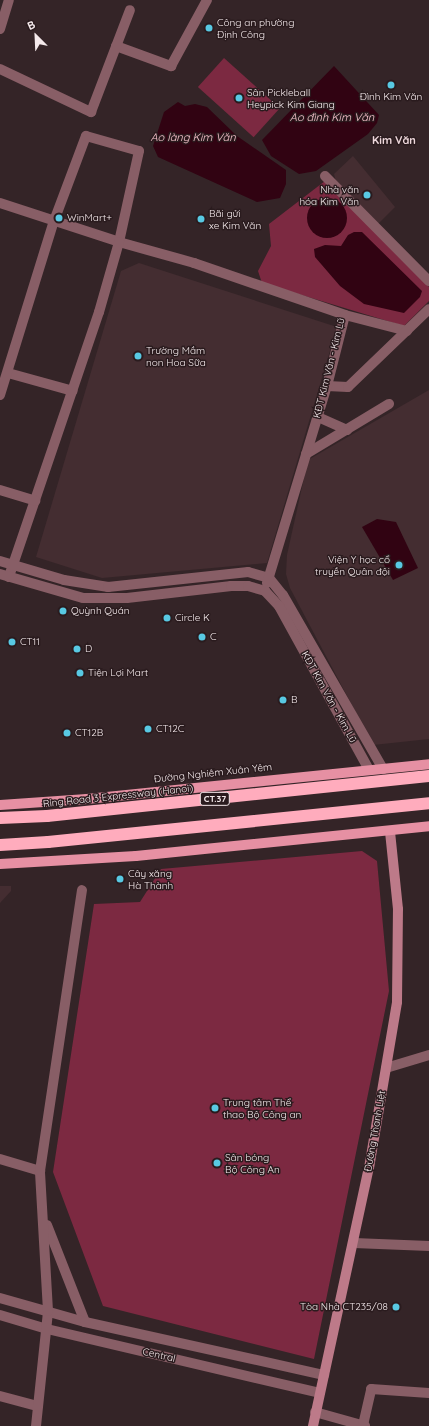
<!DOCTYPE html>
<meta charset="utf-8">
<style>
body{margin:0}
#map{position:relative;width:429px;height:1426px;overflow:hidden;background:#342427;font-family:Quicksand,sans-serif}
div>[style]{position:absolute}
.built>*{inset:0;background:#442d31}
.green>*{inset:0;background:#7c2941;transform-origin:0 0}
.water>*{inset:0;background:#310312}
.round{border-radius:50%}
.street>*{height:10px;margin:-5px;padding:0 5px;transform-origin:5px;border-radius:5px;background:#885e66}
.secondary>*{height:10px;margin:-5px;padding:0 5px;transform-origin:5px;border-radius:5px;background:#bd7a89}
.primary>*{height:10px;margin:-5px;padding:0 5px;transform-origin:5px;border-radius:5px;background:#e690a3}
.highway>*{height:12px;margin:-6px;padding:0 6px;transform-origin:6px;border-radius:6px;background:#ffacbd}
.dots>*{width:11px;height:11px;translate:-50% -50%;box-sizing:border-box;border:2px solid #2a1b1e;border-radius:50%}
span{translate:-50% -50%;white-space:nowrap;text-align:center;line-height:1.15;-webkit-text-stroke:3px #2a1b1e;paint-order:stroke}
.shield-label span{padding:1px 3px;background:#2a1b1e;border:1px solid;border-radius:3px;-webkit-text-stroke-width:0}
.shield-label{font-size:9px;color:#f4e9eb;font-weight:700}
.poi-label{font-size:10px;color:#f4e9eb}
.left{translate:0 -50%;text-align:left}
.right{translate:-100% -50%;text-align:right}
.street-label{font-size:10px;color:#f4e9eb}
.water-label{font-size:11px;color:#fac5cf;font-style:italic}
.neighbourhood-label{font-size:11px;color:#eed8dc;font-weight:700}
.north{position:absolute;left:16px;top:16px;width:40px;height:40px;-webkit-text-stroke:3px #2a1b1e;paint-order:stroke;rotate:336deg;font-size:11px;font-weight:700;line-height:16px;text-align:center;color:#f4e9eb}
.north::after{content:'';display:block;margin:auto;width:14px;height:18px;background:#f4e9eb;clip-path:polygon(50% 0,100% 100%,50% 72%,0 100%)}
</style>
<div id="map">
<div class="built">
<i style="clip-path:polygon(353px 156px,395px 207px,378px 224px,336px 182px,334px 174px)"></i>
<i style="clip-path:polygon(139px 263px,337px 327px,267px 563px,102px 578px,36px 557px,121px 271px)"></i>
<i style="clip-path:polygon(429px 390px,429px 739px,373px 745px,290px 588px,286px 574px,287px 555px,308px 460px)"></i>
<i style="clip-path:polygon(0 886px,11px 886px,11px 891px,0 903px)"></i>
</div>
<div class="green">
<i style="left:224px;top:58px;width:75px;height:39px;rotate:42deg"></i>
<i style="clip-path:polygon(325px 181px,429px 287px,429px 301px,404px 326px,262px 283px,258px 271px,271px 246px,269px 224px)"></i>
<i style="clip-path:polygon(362px 851px,377px 861px,389px 991px,314px 1359px,103px 1306px,53px 1172px,94px 904px,140px 902px,161px 869px)"></i>
</div>
<div class="water">
<i style="clip-path:polygon(334px 66px,379px 115px,377px 123px,368px 134px,316px 171px,299px 174px,271px 156px,262px 140px)"></i>
<i style="clip-path:polygon(178px 102px,185px 106px,195px 104px,207px 107px,237px 136px,286px 170px,286px 184px,280px 198px,257px 202px,158px 157px,153px 146px,164px 112px)"></i>
<i class="round" style="left:307px;top:198px;width:40px;height:40px"></i>
<i style="clip-path:polygon(354px 232px,362px 232px,422px 291px,420px 297px,404px 313px,364px 304px,340px 286px,315px 257px,314px 249px,325px 245px,341px 246px,348px 235px)"></i>
<i style="clip-path:polygon(377px 519px,396px 522px,418px 568px,393px 580px,362px 527px)"></i>
</div>
<div class="street">
<i style="left:0;top:29px;width:30px;rotate:-73deg"></i>
<i style="left:116px;top:46px;width:59px;rotate:20deg"></i>
<i style="left:171px;top:66px;width:75px;rotate:-61.4deg"></i>
<i style="left:0;top:69px;width:101px;rotate:25.3deg"></i>
<i style="left:91px;top:112px;width:109px;rotate:-69.1deg"></i>
<i style="left:325px;top:176px;width:148px;rotate:45.3deg"></i>
<i style="left:0;top:203px;width:125px;rotate:18.1deg"></i>
<i style="left:119px;top:242px;width:78px;rotate:15.6deg"></i>
<i style="left:194px;top:263px;width:160px;rotate:19deg"></i>
<i style="left:345px;top:315px;width:64px;rotate:14.5deg"></i>
<i style="left:8px;top:373px;width:67px;rotate:15.5deg"></i>
<i style="left:327px;top:386px;width:21px;rotate:3deg"></i>
<i style="left:348px;top:387px;width:112px;rotate:-43.9deg"></i>
<i style="left:0;top:395px;width:182px;rotate:-72.8deg"></i>
<i style="left:54px;top:221px;width:91px;rotate:-69.4deg"></i>
<i style="left:86px;top:136px;width:55px;rotate:15.8deg"></i>
<i style="left:139px;top:151px;width:93px;rotate:102.4deg"></i>
<i style="left:119px;top:242px;width:73px;rotate:105.9deg"></i>
<i style="left:99px;top:312px;width:280px;rotate:108.8deg"></i>
<i style="left:318px;top:417px;width:32px;rotate:24deg"></i>
<i style="left:306px;top:454px;width:97px;rotate:-31.1deg"></i>
<i style="left:0;top:490px;width:37px;rotate:17deg"></i>
<i style="left:0;top:561px;width:67px;rotate:16.5deg"></i>
<i style="left:64px;top:580px;width:45px;rotate:9deg"></i>
<i style="left:108px;top:587px;width:141px;rotate:-6.1deg"></i>
<i style="left:248px;top:572px;width:22px;rotate:16deg"></i>
<i style="left:269px;top:578px;width:22px;rotate:51deg"></i>
<i style="left:283px;top:595px;width:201px;rotate:60.1deg"></i>
<i style="left:0;top:574px;width:86px;rotate:16.1deg"></i>
<i style="left:83px;top:598px;width:44px"></i>
<i style="left:127px;top:598px;width:105px;rotate:-6.6deg"></i>
<i style="left:231px;top:586px;width:17px"></i>
<i style="left:248px;top:586px;width:18px;rotate:16deg"></i>
<i style="left:265px;top:591px;width:21px;rotate:47deg"></i>
<i style="left:279px;top:606px;width:187px;rotate:61.2deg"></i>
<i style="left:267px;top:583px;width:206px;rotate:-73.1deg"></i>
<i style="left:327px;top:386px;width:73px;rotate:-75.8deg"></i>
<i style="left:386px;top:1068px;width:45px;rotate:-16.8deg"></i>
<i style="left:0;top:1159px;width:42px;rotate:16.7deg"></i>
<i style="left:47px;top:1225px;width:104px;rotate:68.6deg"></i>
<i style="left:354px;top:1243px;width:75px;rotate:2.3deg"></i>
<i style="left:0;top:1298px;width:88px;rotate:15.8deg"></i>
<i style="left:85px;top:1322px;width:245px;rotate:12.5deg"></i>
<i style="left:0;top:1315px;width:49px;rotate:16.6deg"></i>
<i style="left:47px;top:1329px;width:280px;rotate:13.2deg"></i>
<i style="left:0;top:1396px;width:39px;rotate:15deg"></i>
<i style="left:315px;top:1412px;width:52px;rotate:15.6deg"></i>
<i style="left:363px;top:1425px;width:37px;rotate:-77deg"></i>
<i style="left:371px;top:1389px;width:58px;rotate:3.9deg"></i>
<i style="left:36px;top:1426px;width:116px;rotate:-84deg"></i>
<i style="left:48px;top:1311px;width:140px;rotate:-93.3deg"></i>
<i style="left:40px;top:1171px;width:284px;rotate:-81.5deg"></i>
</div>
<div class="secondary">
<i style="left:313px;top:1426px;width:264px;rotate:-77.8deg"></i>
<i style="left:369px;top:1168px;width:168px;rotate:-80.4deg"></i>
<i style="left:397px;top:1002px;width:93px;rotate:-89.4deg"></i>
<i style="left:398px;top:909px;width:77px;rotate:-95.9deg"></i>
</div>
<div class="primary">
<i style="left:0;top:805px;width:87px;rotate:-3.9deg"></i>
<i style="left:87px;top:799px;width:344px;rotate:-5.8deg"></i>
<i style="left:0;top:864px;width:136px;rotate:-3.4deg"></i>
<i style="left:136px;top:856px;width:295px;rotate:-5.8deg"></i>
</div>
<div class="highway">
<i style="left:0;top:818px;width:47px;rotate:-2.4deg"></i>
<i style="left:47px;top:816px;width:384px;rotate:-6deg"></i>
<i style="left:0;top:845px;width:48px;rotate:-3.6deg"></i>
<i style="left:48px;top:842px;width:383px;rotate:-5.8deg"></i>
</div>
<div class="dots">
<i style="left:209px;top:28px;background:#58c9e3"></i>
<i style="left:391px;top:85px;background:#58c9e3"></i>
<i style="left:239px;top:98px;background:#58c9e3"></i>
<i style="left:367px;top:195px;background:#58c9e3"></i>
<i style="left:59px;top:218px;background:#58c9e3"></i>
<i style="left:201px;top:219px;background:#58c9e3"></i>
<i style="left:138px;top:356px;background:#58c9e3"></i>
<i style="left:399px;top:565px;background:#58c9e3"></i>
<i style="left:63px;top:611px;background:#58c9e3"></i>
<i style="left:167px;top:618px;background:#58c9e3"></i>
<i style="left:202px;top:637px;background:#58c9e3"></i>
<i style="left:12px;top:642px;background:#58c9e3"></i>
<i style="left:77px;top:649px;background:#58c9e3"></i>
<i style="left:80px;top:673px;background:#58c9e3"></i>
<i style="left:283px;top:700px;background:#58c9e3"></i>
<i style="left:148px;top:729px;background:#58c9e3"></i>
<i style="left:67px;top:733px;background:#58c9e3"></i>
<i style="left:120px;top:879px;background:#58c9e3"></i>
<i style="left:215px;top:1108px;background:#58c9e3"></i>
<i style="left:217px;top:1163px;background:#58c9e3"></i>
<i style="left:396px;top:1307px;background:#58c9e3"></i>
</div>
<div class="shield-label">
<span style="left:215px;top:799px">CT.37</span>
</div>
<div class="poi-label">
<span class="left" style="left:217px;top:28px">Công an phường<br>Định Công</span>
<span class="left" style="left:247px;top:98px">Sân Pickleball<br>Heypick Kim Giang</span>
<span style="left:391px;top:97px">Đình Kim Văn</span>
<span class="right" style="left:359px;top:195px">Nhà văn<br>hóa Kim Văn</span>
<span class="left" style="left:209px;top:219px">Bãi gửi<br>xe Kim Văn</span>
<span class="left" style="left:67px;top:218px">WinMart+</span>
<span class="left" style="left:146px;top:356px">Trường Mầm<br>non Hoa Sữa</span>
<span class="right" style="left:390px;top:565px">Viện Y học cổ<br>truyền Quân đội</span>
<span class="left" style="left:71px;top:611px">Quỳnh Quán</span>
<span class="left" style="left:175px;top:618px">Circle K</span>
<span class="left" style="left:210px;top:637px">C</span>
<span class="left" style="left:20px;top:642px">CT11</span>
<span class="left" style="left:85px;top:649px">D</span>
<span class="left" style="left:88px;top:673px">Tiện Lợi Mart</span>
<span class="left" style="left:291px;top:700px">B</span>
<span class="left" style="left:156px;top:729px">CT12C</span>
<span class="left" style="left:75px;top:733px">CT12B</span>
<span class="left" style="left:128px;top:879px">Cây xăng<br>Hà Thành</span>
<span class="left" style="left:223px;top:1108px">Trung tâm Thể<br>thao Bộ Công an</span>
<span class="left" style="left:225px;top:1163px">Sân bóng<br>Bộ Công An</span>
<span class="right" style="left:388px;top:1307px">Tòa Nhà CT235/08</span>
</div>
<div class="street-label">
<span style="left:329px;top:368px;rotate:-76deg">KĐT Kim Văn - Kim Lũ</span>
<span style="left:329px;top:697px;rotate:61deg">KĐT Kim Văn - Kim Lũ</span>
<span style="left:213px;top:773px;rotate:-6deg">Đường Nghiêm Xuân Yêm</span>
<span style="left:118px;top:796px;rotate:-6deg">Ring Road 3 Expressway (Hanoi)</span>
<span style="left:375px;top:1131px;rotate:-80deg">Đường Thanh Liệt</span>
<span style="left:159px;top:1355px;rotate:13deg">Central</span>
</div>
<div class="water-label">
<span style="left:332px;top:117px">Ao đình Kim Văn</span>
<span style="left:193px;top:137px">Ao làng Kim Văn</span>
</div>
<div class="neighbourhood-label">
<span style="left:394px;top:140px">Kim Văn</span>
</div>
<div class="north">B</div>
</div>
